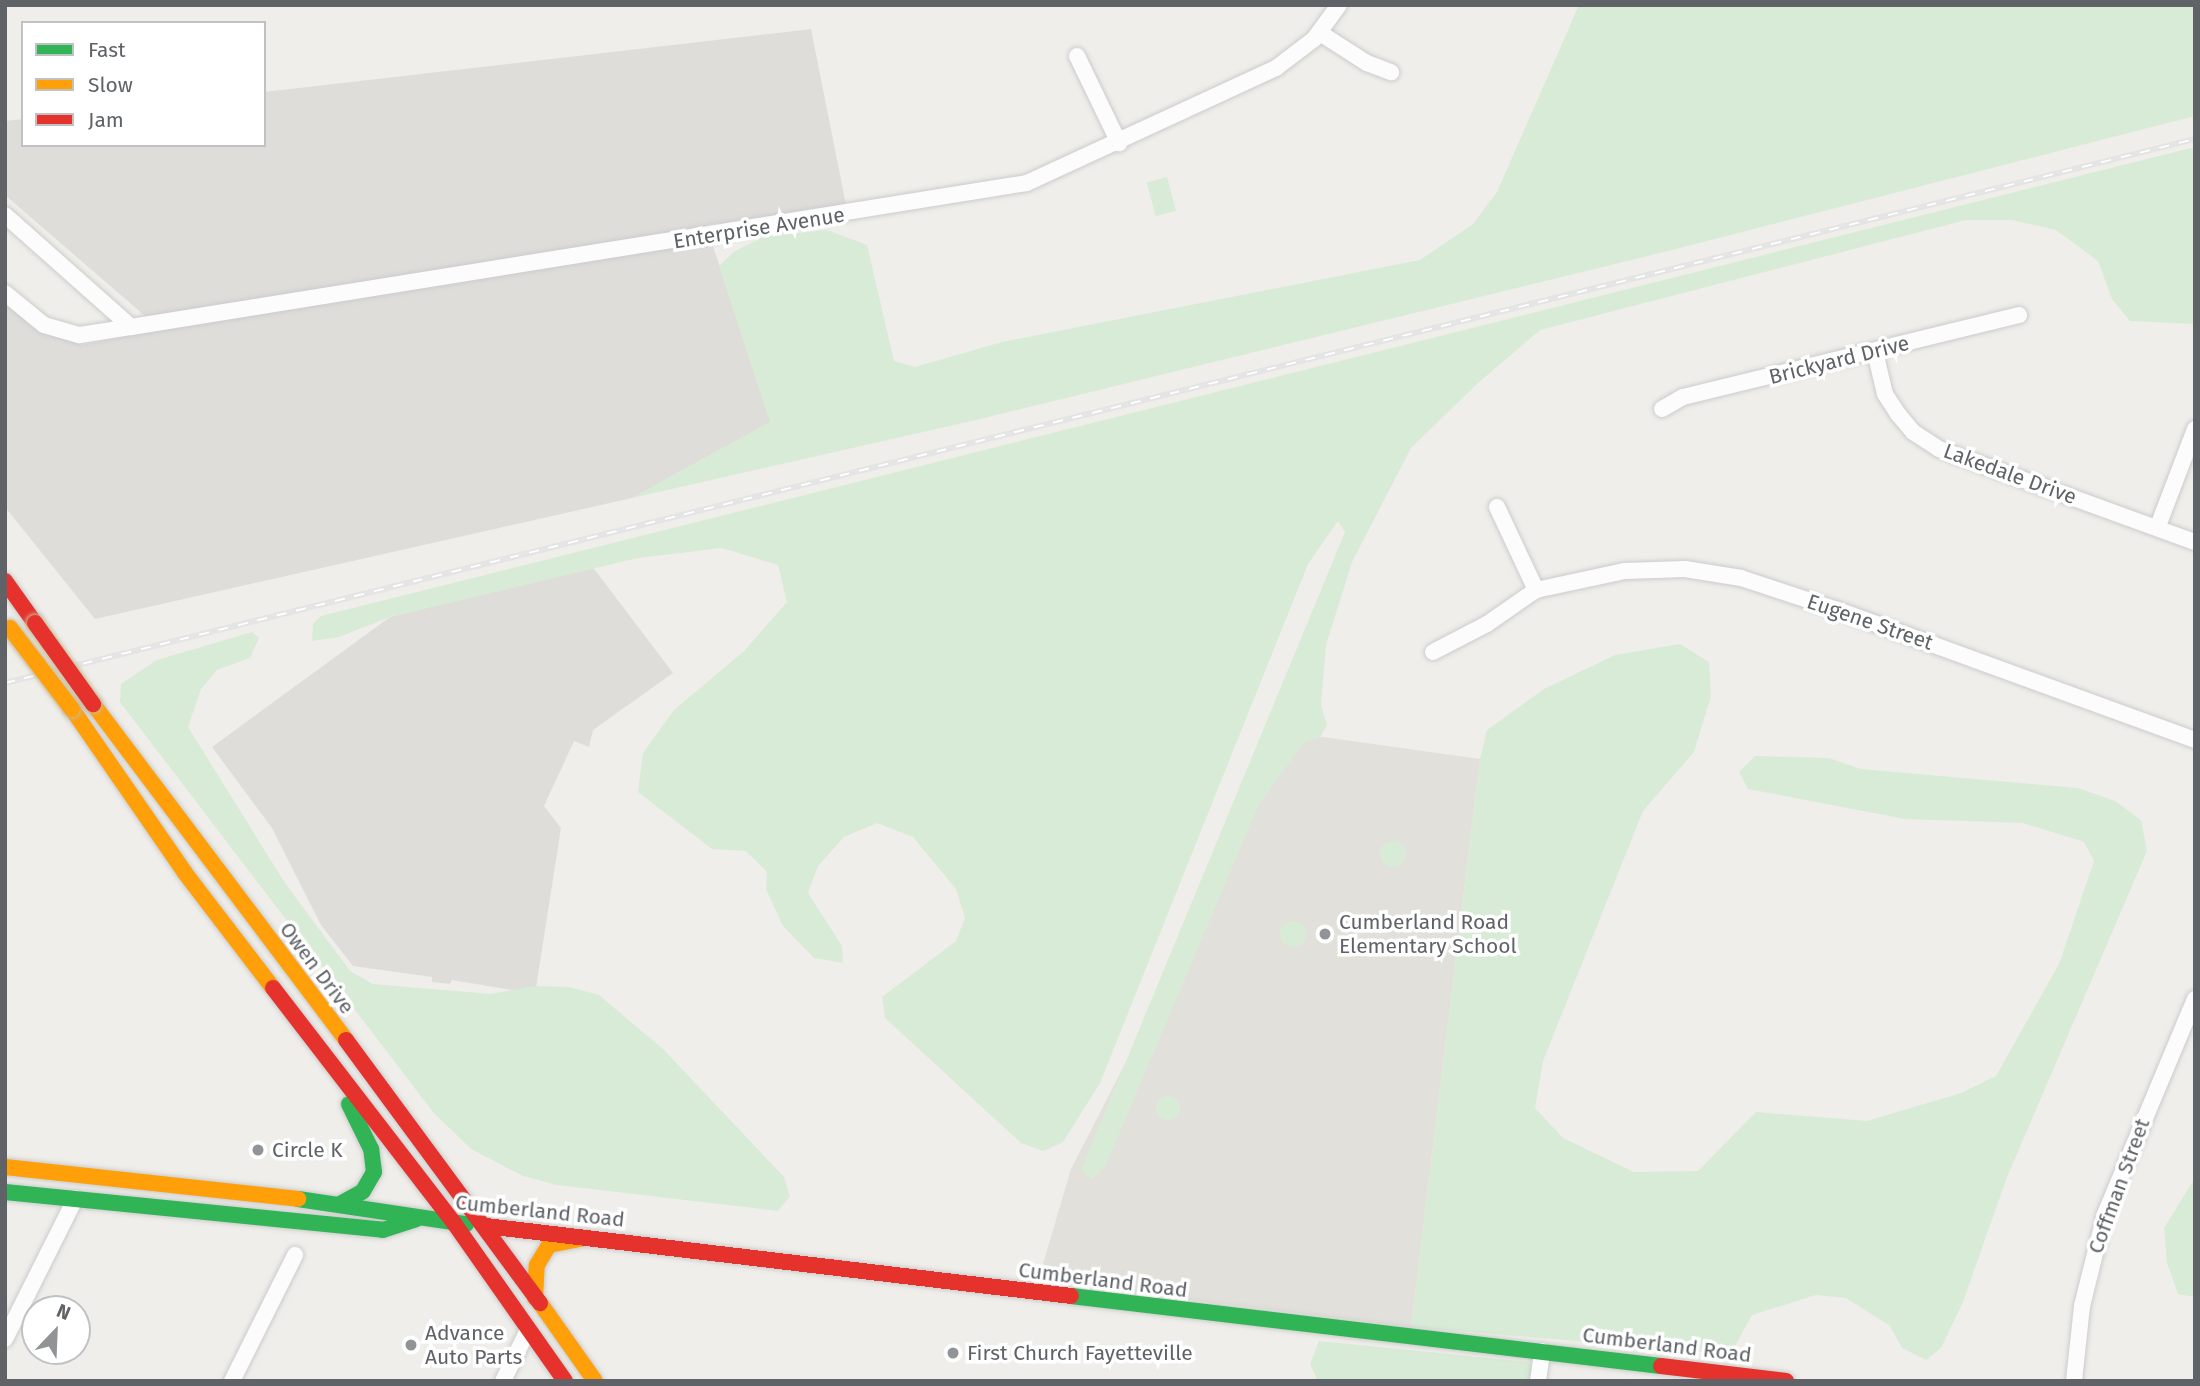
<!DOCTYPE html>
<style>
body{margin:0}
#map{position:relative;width:2200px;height:1386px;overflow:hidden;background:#efeeea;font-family:"Fira Sans",sans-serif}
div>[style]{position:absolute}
.industrial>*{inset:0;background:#dfddda}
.education>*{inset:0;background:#e2e0da}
.green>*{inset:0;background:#d8ebd6;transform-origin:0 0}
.round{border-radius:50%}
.roads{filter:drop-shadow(0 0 2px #cbcccc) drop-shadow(0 0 2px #cbcccc)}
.street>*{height:16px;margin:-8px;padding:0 8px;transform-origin:8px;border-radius:8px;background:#fdfcfc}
.fast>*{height:16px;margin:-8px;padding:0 8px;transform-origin:8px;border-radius:8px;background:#30b455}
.slow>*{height:16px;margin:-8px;padding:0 8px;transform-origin:8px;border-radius:8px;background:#ff9f0a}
.jam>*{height:16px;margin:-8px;padding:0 8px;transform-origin:8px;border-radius:8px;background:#e5322d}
.rail>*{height:6px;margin-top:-3px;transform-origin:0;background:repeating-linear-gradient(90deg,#fff 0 10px,#e4e4e4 0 20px);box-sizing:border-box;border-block:2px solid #e4e4e4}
.bridges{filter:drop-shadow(0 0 2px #c8b996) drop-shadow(0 0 2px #c8b996)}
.slow-bridge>*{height:16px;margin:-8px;padding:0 8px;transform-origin:8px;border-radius:8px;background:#ff9f0a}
.jam-bridge>*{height:16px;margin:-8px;padding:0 8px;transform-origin:8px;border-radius:8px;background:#e5322d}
.dots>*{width:19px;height:19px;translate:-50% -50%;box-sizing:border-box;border:4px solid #fff;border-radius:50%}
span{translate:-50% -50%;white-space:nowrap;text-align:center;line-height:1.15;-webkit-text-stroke:7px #fff;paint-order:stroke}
.street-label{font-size:21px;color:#5f6368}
.poi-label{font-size:21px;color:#5f6368}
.left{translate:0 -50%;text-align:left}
.frame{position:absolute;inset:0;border:7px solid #5f6368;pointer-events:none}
.legend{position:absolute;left:21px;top:21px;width:245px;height:126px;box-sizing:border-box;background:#fff;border:2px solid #bfc1c3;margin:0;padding:9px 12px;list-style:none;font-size:21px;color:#5f6368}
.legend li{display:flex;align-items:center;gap:14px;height:35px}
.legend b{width:35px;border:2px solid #bfc1c3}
.north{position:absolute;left:21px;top:1295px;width:70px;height:70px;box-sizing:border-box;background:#fff;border:2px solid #bfc1c3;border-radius:50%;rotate:23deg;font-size:19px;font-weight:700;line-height:28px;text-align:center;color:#5f6368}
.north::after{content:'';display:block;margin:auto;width:24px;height:32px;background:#919496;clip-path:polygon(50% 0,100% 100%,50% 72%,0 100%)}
</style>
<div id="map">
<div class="industrial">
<i style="clip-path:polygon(811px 29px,846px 205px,706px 225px,771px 422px,632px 498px,95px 619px,5px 507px,5px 303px,32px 327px,82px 345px,160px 329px,5px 195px,5px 121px,23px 119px,23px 145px,264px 145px,264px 92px)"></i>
<i style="clip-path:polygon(592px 566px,673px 673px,593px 730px,589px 747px,574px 741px,544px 806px,561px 828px,535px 994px,452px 980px,450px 984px,432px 982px,432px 977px,353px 966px,321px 925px,272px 828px,212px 747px,390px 617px)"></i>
</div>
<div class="education">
<i style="clip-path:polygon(1295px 733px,1480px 759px,1411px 1327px,1038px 1281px,1071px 1169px)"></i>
</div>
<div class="green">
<i style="clip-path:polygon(1579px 5px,2195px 5px,2195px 116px,1664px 252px,976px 420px,632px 498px,770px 422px,719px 266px,735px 251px,764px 237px,827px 230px,867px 245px,894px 361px,915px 367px,1002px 342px,1420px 260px,1473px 224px,1497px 192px)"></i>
<i style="clip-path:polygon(2195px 147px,2195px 324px,2130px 321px,2112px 299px,2098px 261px,2056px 230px,2012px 220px,1966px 220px,1540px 330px,1478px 383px,1411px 448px,1352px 562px,1326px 645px,1321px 705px,1327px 725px,1321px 736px,1303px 744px,1259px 804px,1105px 1167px,1091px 1179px,1081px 1170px,1345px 532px,1338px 521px,1308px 564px,1100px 1083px,1063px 1142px,1043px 1151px,1021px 1143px,885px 1018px,882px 997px,956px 941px,965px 918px,956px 889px,913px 837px,877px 823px,844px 837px,818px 866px,808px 893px,842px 946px,843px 963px,814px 958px,783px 926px,766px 889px,767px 872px,746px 851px,712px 849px,638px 792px,643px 753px,674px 710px,744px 651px,787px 602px,778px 565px,722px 548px,638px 558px,390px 617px,339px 637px,312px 641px,313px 624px,321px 616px)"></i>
<i style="left:1167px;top:177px;width:35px;height:21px;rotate:75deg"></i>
<i style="clip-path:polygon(252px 632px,259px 638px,250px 658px,217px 670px,201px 689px,188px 727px,285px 883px,350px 971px,373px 984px,491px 994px,536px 986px,569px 987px,599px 995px,663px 1049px,784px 1177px,790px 1196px,778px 1211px,557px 1185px,523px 1176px,471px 1149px,433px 1112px,120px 702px,121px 684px,157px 660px)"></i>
<i style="clip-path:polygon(1680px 644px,1709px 662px,1711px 696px,1694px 752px,1643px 811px,1543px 1061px,1535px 1108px,1563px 1138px,1634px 1172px,1698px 1171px,1756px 1112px,1867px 1121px,1961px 1093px,1996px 1076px,2059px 964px,2094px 861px,2084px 842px,2023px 823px,1905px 819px,1748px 789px,1739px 772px,1755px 756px,1829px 758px,1861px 769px,2078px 788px,2115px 801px,2141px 820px,2147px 851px,2007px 1177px,1963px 1302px,1941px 1348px,1926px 1360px,1902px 1348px,1890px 1326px,1846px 1298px,1816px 1295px,1752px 1315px,1734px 1348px,1705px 1352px,1411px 1327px,1480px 759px,1487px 730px,1544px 689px,1615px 655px)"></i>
<i class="round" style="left:1380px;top:841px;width:26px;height:26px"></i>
<i class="round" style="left:1280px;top:921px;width:26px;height:26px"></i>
<i class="round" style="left:1156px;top:1096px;width:24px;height:24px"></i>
<i style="clip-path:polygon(2195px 1178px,2195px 1297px,2178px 1294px,2167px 1263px,2164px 1228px)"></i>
<i style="clip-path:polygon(1319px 1341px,1528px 1362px,1534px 1367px,1533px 1381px,1318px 1381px,1310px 1364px)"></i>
</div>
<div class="roads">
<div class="street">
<i style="left:1320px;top:33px;width:56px;rotate:32.6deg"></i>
<i style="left:1367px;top:63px;width:26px;rotate:21deg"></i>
<i style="left:1077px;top:56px;width:97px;rotate:64.2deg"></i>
<i style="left:5px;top:215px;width:169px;rotate:41.6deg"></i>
<i style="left:131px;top:327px;width:907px;rotate:-9.13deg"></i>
<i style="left:1027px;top:183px;width:274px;rotate:-24.8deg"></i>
<i style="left:1276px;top:68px;width:48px;rotate:-37.3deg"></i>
<i style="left:1314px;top:39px;width:42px;rotate:-53.7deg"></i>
<i style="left:5px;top:293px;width:50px;rotate:39.4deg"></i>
<i style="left:44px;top:325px;width:37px;rotate:16deg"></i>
<i style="left:80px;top:335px;width:52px;rotate:-8.9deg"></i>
<i style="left:1875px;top:352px;width:43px;rotate:76.6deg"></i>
<i style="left:1885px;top:394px;width:24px;rotate:57deg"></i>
<i style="left:1898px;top:414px;width:23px;rotate:50deg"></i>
<i style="left:1913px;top:432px;width:31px;rotate:33deg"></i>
<i style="left:1939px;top:449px;width:272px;rotate:20deg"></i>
<i style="left:1662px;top:409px;width:24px;rotate:-30deg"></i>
<i style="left:1683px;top:397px;width:346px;rotate:-13.7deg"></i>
<i style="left:1497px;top:507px;width:92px;rotate:64.8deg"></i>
<i style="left:2158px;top:526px;width:104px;rotate:-69.1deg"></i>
<i style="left:1433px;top:652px;width:61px;rotate:-27.4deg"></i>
<i style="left:1487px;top:624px;width:60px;rotate:-34.8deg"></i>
<i style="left:1536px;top:590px;width:91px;rotate:-12.1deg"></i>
<i style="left:1625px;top:571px;width:60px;rotate:-1.9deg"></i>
<i style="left:1685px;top:569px;width:57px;rotate:9.1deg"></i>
<i style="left:1741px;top:578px;width:102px;rotate:18.3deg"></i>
<i style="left:1838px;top:610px;width:380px;rotate:20deg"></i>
<i style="left:5px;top:1339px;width:157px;rotate:-63.4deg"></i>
<i style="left:232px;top:1381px;width:141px;rotate:-63.4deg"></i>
<i style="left:503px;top:1381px;width:57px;rotate:-63.9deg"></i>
<i style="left:1538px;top:1381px;width:30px;rotate:-82deg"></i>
<i style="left:2074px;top:1381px;width:75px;rotate:-83.9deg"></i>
<i style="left:2082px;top:1306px;width:95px;rotate:-76deg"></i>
<i style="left:2105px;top:1214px;width:233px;rotate:-67.3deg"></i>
</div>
<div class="fast">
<i style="left:5px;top:1192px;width:380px;rotate:5.7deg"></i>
<i style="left:383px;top:1230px;width:35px;rotate:-18deg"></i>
<i style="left:298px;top:1199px;width:170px;rotate:8.5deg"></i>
<i style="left:340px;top:1204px;width:26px;rotate:-29deg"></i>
<i style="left:363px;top:1191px;width:22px;rotate:-60deg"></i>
<i style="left:374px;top:1172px;width:23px;rotate:-97deg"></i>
<i style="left:371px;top:1149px;width:50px;rotate:-116.1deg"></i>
<i style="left:1071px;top:1296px;width:594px;rotate:6.77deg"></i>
</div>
<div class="slow">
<i style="left:93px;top:704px;width:421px;rotate:53deg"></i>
<i style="left:72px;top:709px;width:199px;rotate:55.4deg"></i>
<i style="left:185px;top:873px;width:145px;rotate:52.6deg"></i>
<i style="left:5px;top:1167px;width:295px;rotate:6.2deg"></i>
<i style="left:535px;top:1298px;width:33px;rotate:-87deg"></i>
<i style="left:537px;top:1265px;width:23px;rotate:-59deg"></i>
<i style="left:549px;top:1245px;width:38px;rotate:-11deg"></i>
<i style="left:540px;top:1303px;width:95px;rotate:54.8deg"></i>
</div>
<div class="jam">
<i style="left:5px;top:581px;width:52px;rotate:54.5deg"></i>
<i style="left:273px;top:988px;width:297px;rotate:52.4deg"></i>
<i style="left:454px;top:1223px;width:193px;rotate:54.9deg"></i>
<i style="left:346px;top:1040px;width:327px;rotate:53.6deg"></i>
<i style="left:486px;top:1226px;width:589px;rotate:6.82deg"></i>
<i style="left:1661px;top:1366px;width:126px;rotate:6.8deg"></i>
</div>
</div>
<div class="rail">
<i style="left:5px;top:683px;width:2257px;rotate:-13.95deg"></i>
</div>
<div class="bridges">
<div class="slow-bridge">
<i style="left:10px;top:628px;width:102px;rotate:52.6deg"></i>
</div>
<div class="jam-bridge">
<i style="left:35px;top:623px;width:100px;rotate:54.4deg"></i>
</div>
</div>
<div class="dots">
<i style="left:1325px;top:934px;background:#919496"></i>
<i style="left:258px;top:1150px;background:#919496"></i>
<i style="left:411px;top:1345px;background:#919496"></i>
<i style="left:953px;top:1353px;background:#919496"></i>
</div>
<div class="street-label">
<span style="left:759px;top:228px;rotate:-9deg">Enterprise Avenue</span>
<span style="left:1839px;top:360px;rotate:-14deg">Brickyard Drive</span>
<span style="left:2010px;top:474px;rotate:20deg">Lakedale Drive</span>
<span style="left:1870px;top:622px;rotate:19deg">Eugene Street</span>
<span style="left:317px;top:968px;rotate:53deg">Owen Drive</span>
<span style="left:2119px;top:1186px;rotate:-70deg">Coffman Street</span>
<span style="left:540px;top:1211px;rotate:6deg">Cumberland Road</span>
<span style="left:1103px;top:1280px;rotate:7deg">Cumberland Road</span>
<span style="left:1667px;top:1345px;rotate:7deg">Cumberland Road</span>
</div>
<div class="poi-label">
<span class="left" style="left:1339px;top:934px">Cumberland Road<br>Elementary School</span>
<span class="left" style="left:272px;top:1150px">Circle K</span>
<span class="left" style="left:425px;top:1345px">Advance<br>Auto Parts</span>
<span class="left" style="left:967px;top:1353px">First Church Fayetteville</span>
</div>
<div class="frame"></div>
<ul class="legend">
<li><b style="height:9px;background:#30b455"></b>Fast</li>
<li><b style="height:9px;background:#ff9f0a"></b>Slow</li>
<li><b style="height:9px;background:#e5322d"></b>Jam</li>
</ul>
<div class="north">N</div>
</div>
